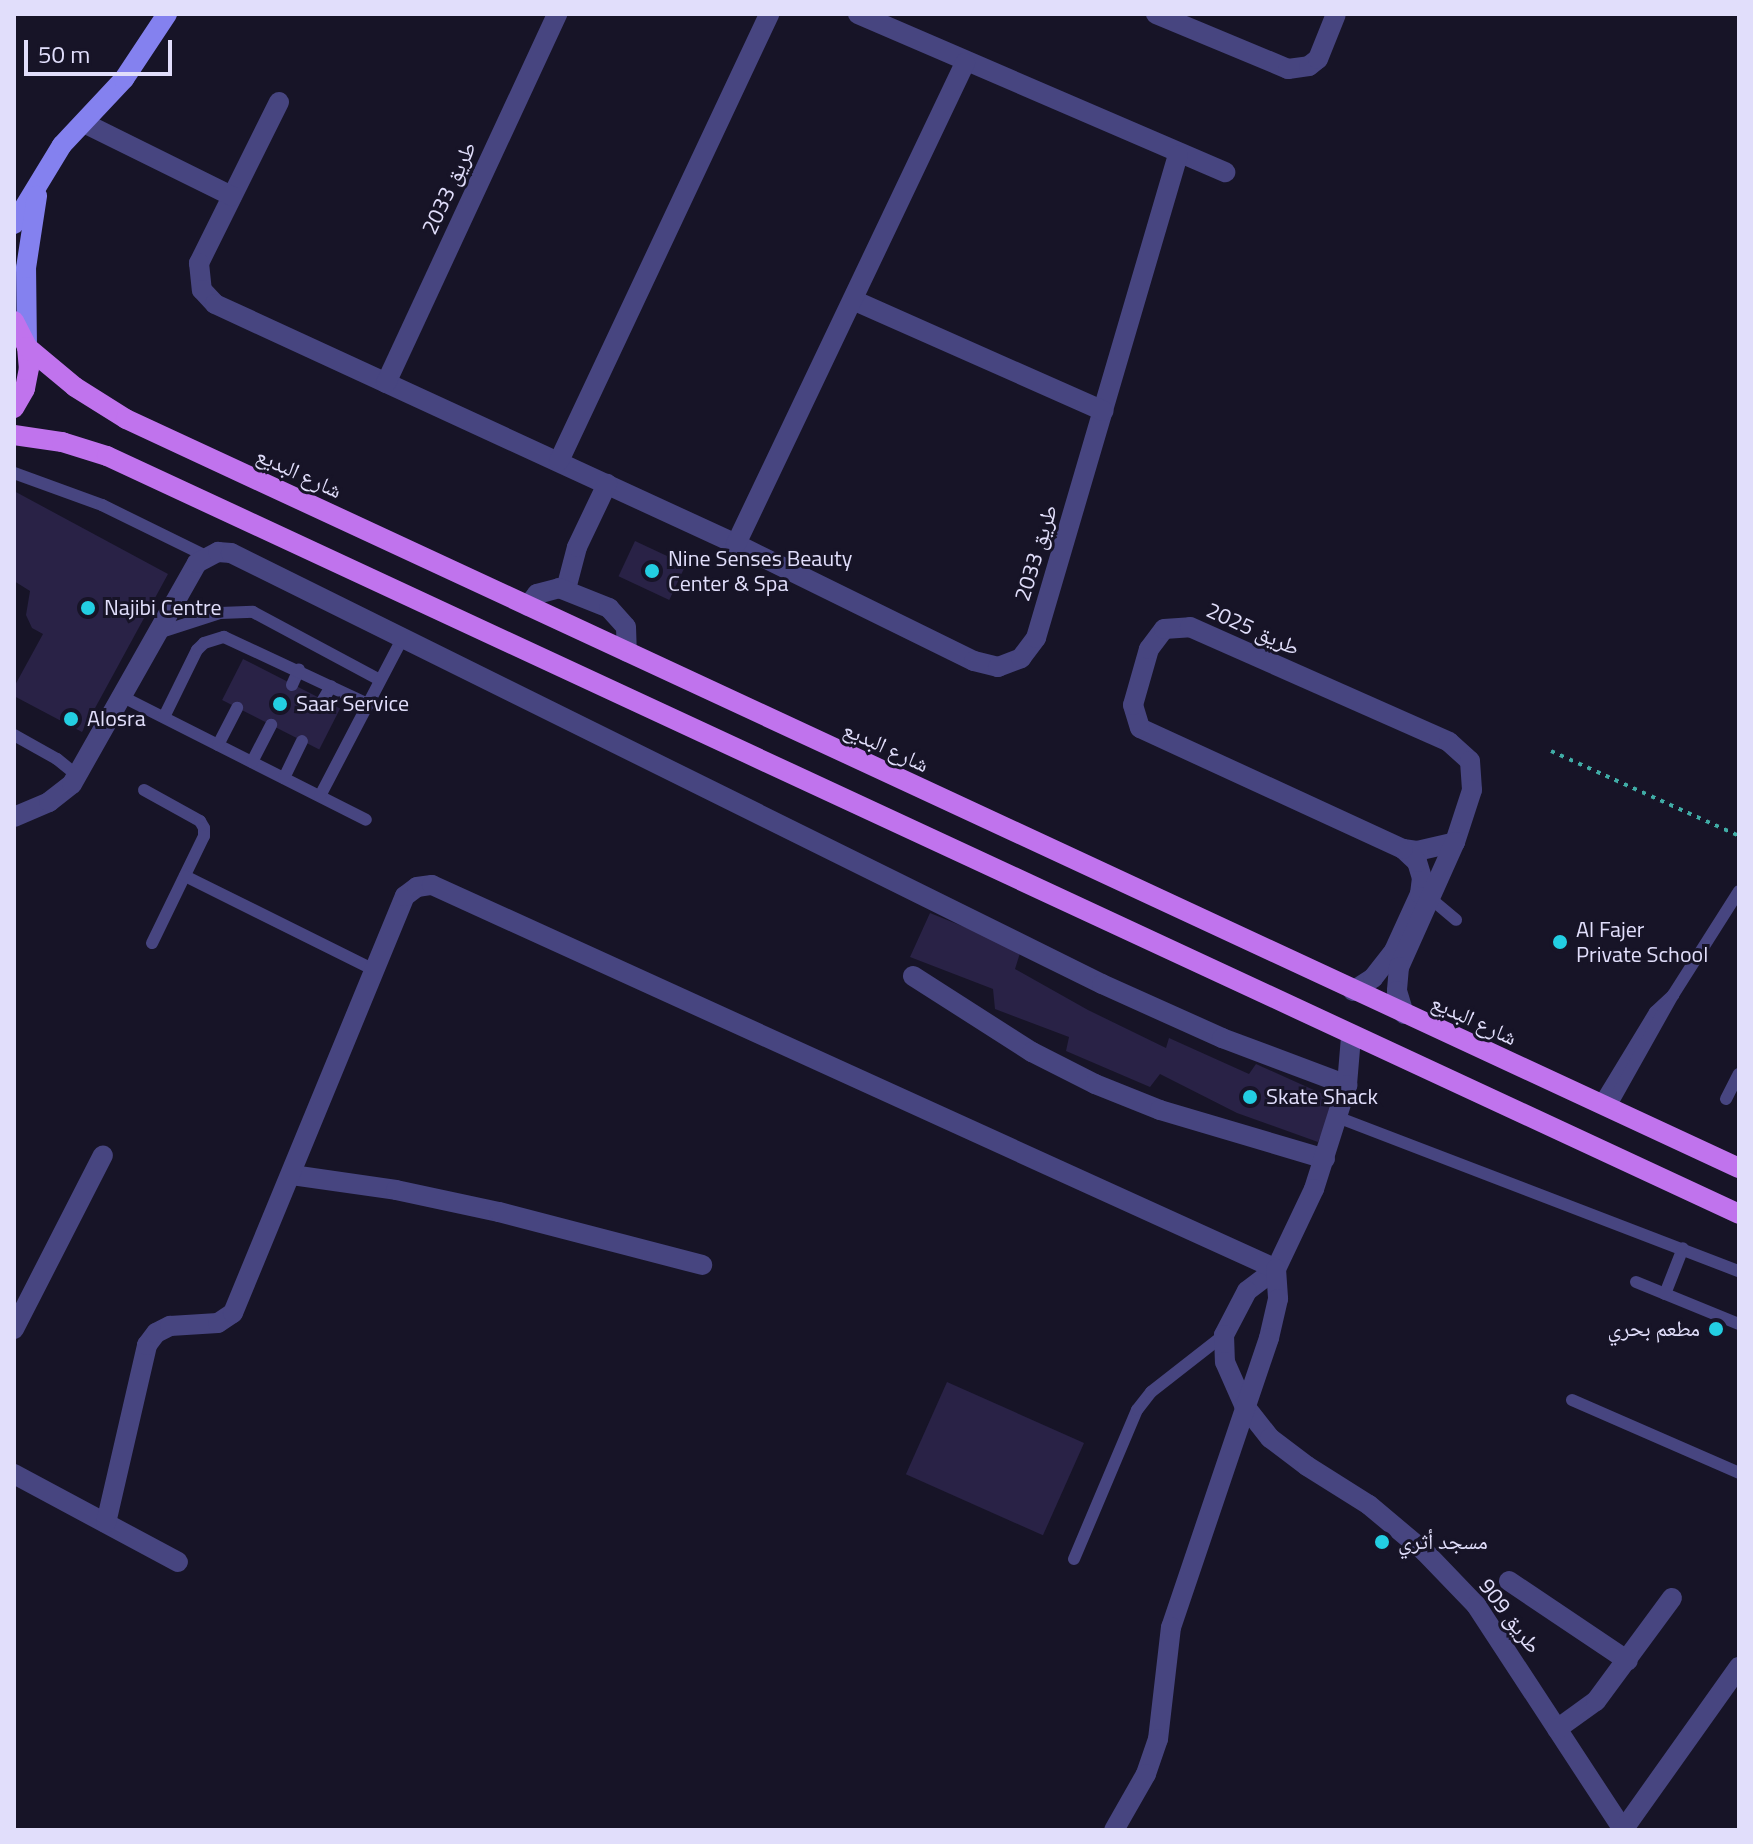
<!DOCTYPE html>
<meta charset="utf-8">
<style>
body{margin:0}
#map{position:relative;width:1753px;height:1844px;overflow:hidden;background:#171427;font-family:"Titillium Web","Noto Naskh Arabic",sans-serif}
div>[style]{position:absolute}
.building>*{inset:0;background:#292246;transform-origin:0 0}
.path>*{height:4px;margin-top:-2px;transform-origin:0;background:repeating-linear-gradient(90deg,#40aca6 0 4px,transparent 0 10px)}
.lane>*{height:12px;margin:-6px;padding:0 6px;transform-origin:6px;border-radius:6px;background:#474580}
.street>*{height:20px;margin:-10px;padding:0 10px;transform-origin:10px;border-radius:10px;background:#474580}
.secondary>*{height:20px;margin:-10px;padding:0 10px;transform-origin:10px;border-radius:10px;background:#8481ef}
.primary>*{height:20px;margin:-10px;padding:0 10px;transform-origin:10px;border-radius:10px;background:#c073ed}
.dots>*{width:22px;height:22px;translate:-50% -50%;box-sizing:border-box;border:4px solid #171427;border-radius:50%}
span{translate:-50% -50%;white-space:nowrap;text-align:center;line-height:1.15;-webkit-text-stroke:6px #171427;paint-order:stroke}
.street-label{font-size:22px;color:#e1defb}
.poi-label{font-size:22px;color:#e1defb}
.left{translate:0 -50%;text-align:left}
.right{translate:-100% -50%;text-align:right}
.frame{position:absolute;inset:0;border:16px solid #e1defb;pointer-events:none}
.scale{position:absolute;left:24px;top:40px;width:148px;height:36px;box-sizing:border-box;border:4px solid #e1defb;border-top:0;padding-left:10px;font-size:24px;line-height:28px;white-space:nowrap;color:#e1defb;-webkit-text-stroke:6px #171427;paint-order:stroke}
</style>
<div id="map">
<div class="building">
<i style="clip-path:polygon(14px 491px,168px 574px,82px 732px,14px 696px,14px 687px,43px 634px,32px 628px,26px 615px,30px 591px,14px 581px)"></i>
<i style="left:635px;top:541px;width:56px;height:39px;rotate:25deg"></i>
<i style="left:243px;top:659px;width:109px;height:46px;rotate:27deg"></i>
<i style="clip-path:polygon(930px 913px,1021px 950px,1015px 969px,1088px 1010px,1166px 1048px,1169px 1038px,1249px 1074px,1256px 1064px,1336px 1100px,1318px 1142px,1237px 1113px,1160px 1074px,1150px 1087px,1066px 1051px,1069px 1037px,995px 1009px,993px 989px,910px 957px)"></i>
<i style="left:947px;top:1382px;width:150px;height:101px;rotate:24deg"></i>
</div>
<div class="path">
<i style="left:1551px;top:751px;width:206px;rotate:24.3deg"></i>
</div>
<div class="lane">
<i style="left:14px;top:473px;width:94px;rotate:20deg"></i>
<i style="left:102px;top:505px;width:116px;rotate:26.1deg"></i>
<i style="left:158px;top:633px;width:65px;rotate:-17.9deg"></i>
<i style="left:220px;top:613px;width:33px;rotate:-2deg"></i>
<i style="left:253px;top:612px;width:144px;rotate:28.2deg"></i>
<i style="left:292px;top:685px;width:17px;rotate:-66deg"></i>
<i style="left:123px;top:697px;width:272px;rotate:26.8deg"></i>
<i style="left:323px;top:700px;width:16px;rotate:-60deg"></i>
<i style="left:164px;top:717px;width:75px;rotate:-63.8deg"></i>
<i style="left:197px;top:650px;width:10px;rotate:-45deg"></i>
<i style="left:204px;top:643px;width:21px;rotate:-17deg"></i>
<i style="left:224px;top:637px;width:159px;rotate:25deg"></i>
<i style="left:14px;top:735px;width:49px;rotate:29.2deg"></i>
<i style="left:57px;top:759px;width:27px;rotate:39deg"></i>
<i style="left:218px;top:745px;width:42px;rotate:-62.8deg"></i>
<i style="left:252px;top:762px;width:42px;rotate:-62.8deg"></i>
<i style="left:284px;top:778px;width:41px;rotate:-64.1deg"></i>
<i style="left:144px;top:790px;width:64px;rotate:29deg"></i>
<i style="left:200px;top:821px;width:8px;rotate:60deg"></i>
<i style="left:204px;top:828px;width:8px;rotate:90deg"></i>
<i style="left:204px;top:836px;width:119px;rotate:115.9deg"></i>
<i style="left:320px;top:796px;width:179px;rotate:-62.4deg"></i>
<i style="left:185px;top:876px;width:211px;rotate:26.4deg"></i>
<i style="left:1430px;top:898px;width:34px;rotate:40deg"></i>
<i style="left:1726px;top:1099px;width:28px;rotate:-63deg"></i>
<i style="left:1599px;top:1104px;width:108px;rotate:-58.7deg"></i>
<i style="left:1655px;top:1012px;width:25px;rotate:-43deg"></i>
<i style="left:1609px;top:1109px;width:131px;rotate:-60.7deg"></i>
<i style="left:1673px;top:995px;width:123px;rotate:-57.6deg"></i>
<i style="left:1337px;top:1117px;width:430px;rotate:21deg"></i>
<i style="left:1636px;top:1282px;width:111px;rotate:22.2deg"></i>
<i style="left:1665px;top:1294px;width:49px;rotate:-68.6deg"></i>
<i style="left:1572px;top:1400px;width:182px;rotate:23.6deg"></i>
<i style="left:1074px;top:1559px;width:162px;rotate:-67.1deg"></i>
<i style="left:1137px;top:1410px;width:23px;rotate:-52deg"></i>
<i style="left:1151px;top:1392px;width:93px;rotate:-38deg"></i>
</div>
<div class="street">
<i style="left:858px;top:14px;width:400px;rotate:23.3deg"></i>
<i style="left:1156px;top:14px;width:143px;rotate:22.6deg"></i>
<i style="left:1288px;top:69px;width:21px;rotate:-8deg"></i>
<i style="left:1309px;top:66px;width:11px;rotate:-38deg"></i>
<i style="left:1318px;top:59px;width:48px;rotate:-68.2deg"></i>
<i style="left:279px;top:102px;width:180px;rotate:116.4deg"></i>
<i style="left:199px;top:263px;width:27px;rotate:84deg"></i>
<i style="left:202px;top:290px;width:19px;rotate:47deg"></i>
<i style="left:215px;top:304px;width:574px;rotate:24.73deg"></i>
<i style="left:736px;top:544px;width:265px;rotate:26.2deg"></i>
<i style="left:974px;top:661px;width:25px;rotate:14deg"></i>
<i style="left:998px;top:667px;width:25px;rotate:-21deg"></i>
<i style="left:1021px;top:658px;width:25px;rotate:-53deg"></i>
<i style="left:1036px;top:638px;width:503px;rotate:-73.62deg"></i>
<i style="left:84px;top:123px;width:165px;rotate:26.3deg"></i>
<i style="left:853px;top:300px;width:274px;rotate:23.9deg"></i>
<i style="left:386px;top:383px;width:407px;rotate:-65.1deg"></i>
<i style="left:559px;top:461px;width:494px;rotate:-64.8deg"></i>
<i style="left:736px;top:544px;width:533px;rotate:-64.54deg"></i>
<i style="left:566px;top:589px;width:43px;rotate:-75.3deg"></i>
<i style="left:577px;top:547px;width:70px;rotate:-64.5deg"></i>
<i style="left:528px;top:606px;width:15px;rotate:-53deg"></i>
<i style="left:537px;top:594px;width:23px;rotate:-15deg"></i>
<i style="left:559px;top:588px;width:54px;rotate:21.8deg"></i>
<i style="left:609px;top:608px;width:25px;rotate:48deg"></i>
<i style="left:626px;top:627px;width:25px;rotate:88deg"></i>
<i style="left:14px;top:817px;width:38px;rotate:-23deg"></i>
<i style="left:49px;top:802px;width:29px;rotate:-38deg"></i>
<i style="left:72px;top:784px;width:254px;rotate:-60.5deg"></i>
<i style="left:197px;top:563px;width:24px;rotate:-28deg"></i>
<i style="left:218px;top:552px;width:13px;rotate:4deg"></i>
<i style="left:231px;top:553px;width:972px;rotate:26.33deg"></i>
<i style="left:1102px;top:984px;width:132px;rotate:24.2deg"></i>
<i style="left:1222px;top:1038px;width:134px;rotate:20.6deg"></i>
<i style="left:1403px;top:849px;width:14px;rotate:8deg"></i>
<i style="left:1417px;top:851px;width:39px;rotate:-13deg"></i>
<i style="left:913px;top:976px;width:141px;rotate:32.6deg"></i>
<i style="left:1032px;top:1052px;width:71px;rotate:26.9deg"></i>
<i style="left:1095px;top:1084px;width:70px;rotate:21.8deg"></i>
<i style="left:1160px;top:1110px;width:172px;rotate:16.5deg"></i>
<i style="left:1353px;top:991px;width:24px;rotate:-33deg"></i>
<i style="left:1373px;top:978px;width:34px;rotate:-52deg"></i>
<i style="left:1394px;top:951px;width:63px;rotate:-65.5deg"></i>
<i style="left:1420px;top:894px;width:16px;rotate:-83deg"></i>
<i style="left:1422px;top:878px;width:17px;rotate:-107deg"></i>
<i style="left:1417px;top:862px;width:19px;rotate:-137deg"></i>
<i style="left:1403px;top:849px;width:289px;rotate:-155.3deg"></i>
<i style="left:1140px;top:728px;width:24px;rotate:-107deg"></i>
<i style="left:1133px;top:705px;width:58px;rotate:-74.1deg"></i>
<i style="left:1149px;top:649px;width:25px;rotate:-53deg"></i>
<i style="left:1164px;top:629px;width:26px;rotate:-4deg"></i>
<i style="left:1190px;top:627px;width:283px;rotate:23.9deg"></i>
<i style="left:1449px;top:742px;width:28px;rotate:42deg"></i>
<i style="left:1470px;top:761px;width:29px;rotate:86deg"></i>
<i style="left:1472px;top:790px;width:55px;rotate:108.1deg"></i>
<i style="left:1455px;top:842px;width:137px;rotate:114.1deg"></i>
<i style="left:1399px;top:967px;width:24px;rotate:95deg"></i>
<i style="left:1397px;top:991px;width:24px;rotate:73deg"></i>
<i style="left:1351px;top:1037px;width:48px;rotate:94.8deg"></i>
<i style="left:1347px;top:1085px;width:109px;rotate:107.6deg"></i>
<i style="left:1314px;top:1189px;width:89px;rotate:115.4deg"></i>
<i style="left:1276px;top:1269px;width:36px;rotate:143deg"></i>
<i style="left:1247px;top:1291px;width:50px;rotate:117.6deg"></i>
<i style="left:1224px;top:1335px;width:27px;rotate:88deg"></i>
<i style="left:1225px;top:1362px;width:47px;rotate:66.2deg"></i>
<i style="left:1244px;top:1405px;width:42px;rotate:51.8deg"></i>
<i style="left:1270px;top:1438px;width:46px;rotate:37.1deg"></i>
<i style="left:1307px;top:1466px;width:73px;rotate:32.2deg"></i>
<i style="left:1369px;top:1505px;width:73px;rotate:40deg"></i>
<i style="left:1425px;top:1552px;width:74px;rotate:46.1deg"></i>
<i style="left:1476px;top:1605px;width:269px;rotate:56.8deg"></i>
<i style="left:1623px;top:1830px;width:200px;rotate:-54.6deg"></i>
<i style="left:292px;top:1175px;width:105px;rotate:8.2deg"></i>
<i style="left:396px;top:1190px;width:105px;rotate:12.1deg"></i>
<i style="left:499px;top:1212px;width:210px;rotate:14.6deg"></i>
<i style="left:14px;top:1329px;width:195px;rotate:-62.9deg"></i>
<i style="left:14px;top:1474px;width:186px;rotate:28.2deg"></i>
<i style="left:106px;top:1523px;width:183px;rotate:-77deg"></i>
<i style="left:147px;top:1345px;width:15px;rotate:-53deg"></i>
<i style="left:156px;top:1333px;width:16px;rotate:-27deg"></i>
<i style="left:170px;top:1326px;width:48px;rotate:-3.6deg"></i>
<i style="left:218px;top:1323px;width:18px;rotate:-34deg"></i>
<i style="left:233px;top:1313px;width:451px;rotate:-67.6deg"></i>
<i style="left:405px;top:896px;width:15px;rotate:-37deg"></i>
<i style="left:417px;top:887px;width:15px;rotate:-8deg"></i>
<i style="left:432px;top:885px;width:927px;rotate:24.46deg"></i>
<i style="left:1276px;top:1269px;width:30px;rotate:86deg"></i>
<i style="left:1278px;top:1299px;width:40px;rotate:103deg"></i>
<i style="left:1269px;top:1338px;width:305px;rotate:108.7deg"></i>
<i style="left:1171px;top:1627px;width:113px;rotate:96.6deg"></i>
<i style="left:1158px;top:1739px;width:37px;rotate:109deg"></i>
<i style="left:1146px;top:1774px;width:64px;rotate:119.7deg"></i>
<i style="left:1509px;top:1581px;width:143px;rotate:33.9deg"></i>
<i style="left:1557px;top:1729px;width:48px;rotate:-35.7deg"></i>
<i style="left:1596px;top:1701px;width:128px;rotate:-53.6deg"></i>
</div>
<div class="secondary">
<i style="left:14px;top:224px;width:92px;rotate:-58.7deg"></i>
<i style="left:62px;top:145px;width:91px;rotate:-46.8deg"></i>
<i style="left:124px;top:79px;width:78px;rotate:-56.5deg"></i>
<i style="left:27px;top:347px;width:79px;rotate:-90.7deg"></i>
<i style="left:26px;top:268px;width:73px;rotate:-81.3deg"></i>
</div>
<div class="primary">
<i style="left:14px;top:321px;width:29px;rotate:63deg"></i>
<i style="left:27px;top:347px;width:21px;rotate:85deg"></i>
<i style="left:29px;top:368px;width:21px;rotate:101deg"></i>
<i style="left:25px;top:389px;width:22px;rotate:120deg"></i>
<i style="left:27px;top:347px;width:62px;rotate:39.8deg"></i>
<i style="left:75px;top:387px;width:60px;rotate:32.1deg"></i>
<i style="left:126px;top:419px;width:1778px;rotate:24.91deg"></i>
<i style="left:14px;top:435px;width:49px;rotate:8.3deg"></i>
<i style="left:62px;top:442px;width:47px;rotate:17.3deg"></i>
<i style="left:107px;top:456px;width:1799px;rotate:24.91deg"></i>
</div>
<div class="dots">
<i style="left:652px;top:571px;background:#23cee2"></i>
<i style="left:88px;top:608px;background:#23cee2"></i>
<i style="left:280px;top:704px;background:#23cee2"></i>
<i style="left:71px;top:719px;background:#23cee2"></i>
<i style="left:1560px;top:942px;background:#23cee2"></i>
<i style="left:1250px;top:1097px;background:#23cee2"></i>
<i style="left:1716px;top:1329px;background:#23cee2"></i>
<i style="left:1382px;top:1542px;background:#23cee2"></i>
</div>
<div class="street-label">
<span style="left:449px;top:188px;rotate:-65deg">طريق 2033</span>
<span style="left:299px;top:473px;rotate:25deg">شارع البديع</span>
<span style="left:1036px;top:553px;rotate:-73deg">طريق 2033</span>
<span style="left:1253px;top:629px;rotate:24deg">طريق 2025</span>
<span style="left:886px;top:747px;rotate:25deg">شارع البديع</span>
<span style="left:1474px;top:1020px;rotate:25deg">شارع البديع</span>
<span style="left:1510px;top:1616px;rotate:53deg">طريق 909</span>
</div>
<div class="poi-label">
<span class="left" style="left:668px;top:571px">Nine Senses Beauty<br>Center &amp; Spa</span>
<span class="left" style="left:104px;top:608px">Najibi Centre</span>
<span class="left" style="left:296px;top:704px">Saar Service</span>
<span class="left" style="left:87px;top:719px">Alosra</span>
<span class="left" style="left:1576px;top:942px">Al Fajer<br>Private School</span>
<span class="left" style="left:1266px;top:1097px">Skate Shack</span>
<span class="right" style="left:1700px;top:1329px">مطعم بحري</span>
<span class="left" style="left:1398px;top:1542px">مسجد أثري</span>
</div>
<div class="frame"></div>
<div class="scale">50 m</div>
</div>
